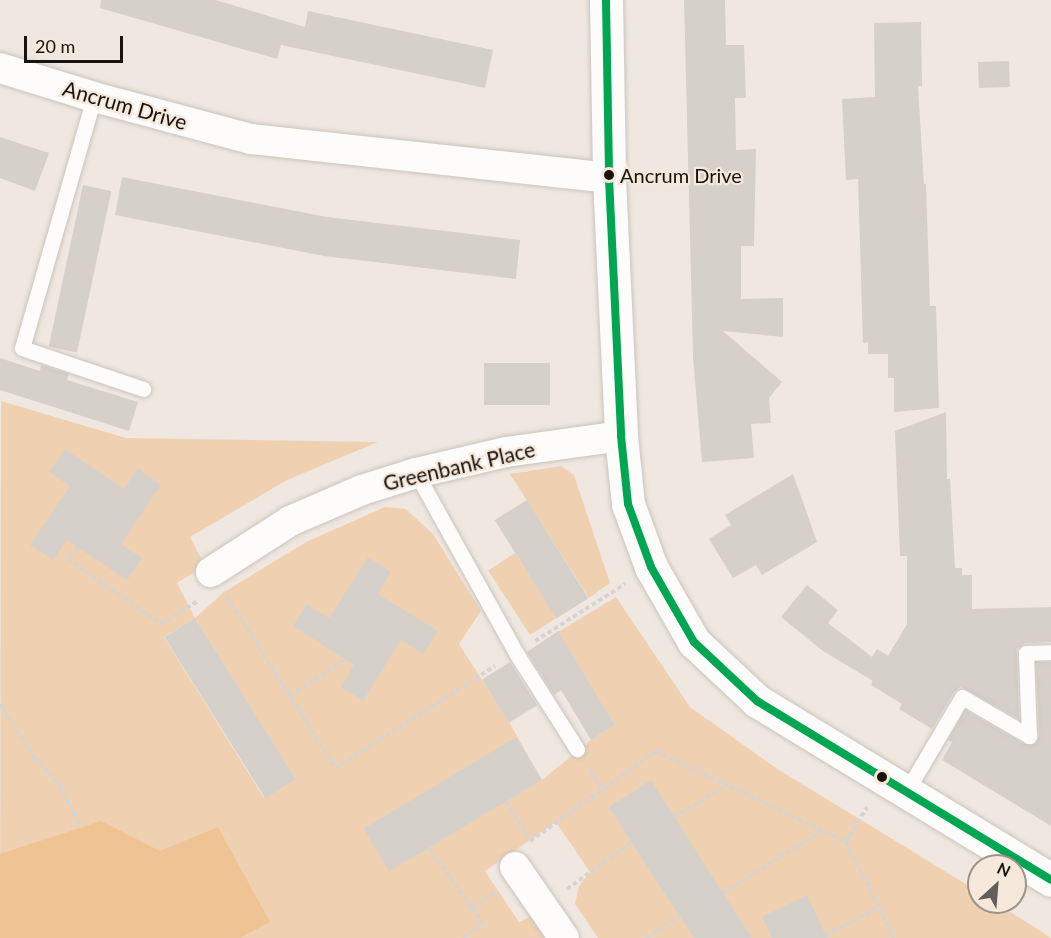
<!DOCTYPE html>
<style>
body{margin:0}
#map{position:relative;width:1051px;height:938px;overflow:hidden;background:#f0e8e0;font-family:Lato,sans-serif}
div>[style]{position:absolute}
.green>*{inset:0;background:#efd1b2;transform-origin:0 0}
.forest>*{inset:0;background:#eec494}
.building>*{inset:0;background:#d6d0ca;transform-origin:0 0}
.path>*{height:4px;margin-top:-2px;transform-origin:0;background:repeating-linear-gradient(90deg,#d6d4d2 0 4.5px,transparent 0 7.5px)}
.roads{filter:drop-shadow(0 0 2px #cac4be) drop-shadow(0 0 2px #cac4be)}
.service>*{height:15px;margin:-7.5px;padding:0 7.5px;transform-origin:7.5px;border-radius:7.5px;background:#fdfcfa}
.minor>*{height:30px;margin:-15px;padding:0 15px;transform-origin:15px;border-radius:15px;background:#fdfcfa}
.tertiary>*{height:33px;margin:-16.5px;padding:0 16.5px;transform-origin:16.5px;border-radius:16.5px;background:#fdfcfa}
.bus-1>*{height:8px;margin:-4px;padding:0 4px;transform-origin:4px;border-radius:4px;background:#00a651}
.dots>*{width:16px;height:16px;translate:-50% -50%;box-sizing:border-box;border:3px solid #f6e8da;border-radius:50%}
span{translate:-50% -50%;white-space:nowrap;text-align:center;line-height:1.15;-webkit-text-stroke:4.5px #f6e8da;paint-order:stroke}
.bus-label{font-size:20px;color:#18130f}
.left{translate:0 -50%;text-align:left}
.street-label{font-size:21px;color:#18130f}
.north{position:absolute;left:967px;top:854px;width:60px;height:60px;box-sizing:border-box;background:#f6e8da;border:2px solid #9d9389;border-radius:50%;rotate:26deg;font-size:16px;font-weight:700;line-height:24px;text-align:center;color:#18130f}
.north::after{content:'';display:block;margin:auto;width:21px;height:27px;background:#645e58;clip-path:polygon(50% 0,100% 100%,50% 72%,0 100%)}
.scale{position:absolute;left:24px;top:36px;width:99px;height:27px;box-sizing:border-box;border:3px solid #18130f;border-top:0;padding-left:8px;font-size:18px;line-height:21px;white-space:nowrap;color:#18130f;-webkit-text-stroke:4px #f6e8da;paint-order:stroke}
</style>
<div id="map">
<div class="green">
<i style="clip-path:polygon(evenodd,1px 401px,126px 438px,378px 442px,287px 480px,190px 537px,205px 566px,177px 583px,195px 618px,224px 592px,308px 541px,385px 507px,406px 509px,433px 534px,481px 611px,459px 644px,509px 722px,542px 780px,591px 740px,615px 725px,558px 632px,616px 597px,690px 707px,776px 768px,979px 892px,979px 902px,995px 902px,1051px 938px,598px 938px,575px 904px,579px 886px,590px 872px,556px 822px,485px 871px,519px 922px,531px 916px,545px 938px,0 938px,1px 401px,195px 618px,295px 779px,264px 798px,164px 637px,195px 618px)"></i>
<i style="clip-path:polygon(561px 466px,574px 475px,610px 583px,589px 598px,510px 474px)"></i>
<i style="left:515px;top:553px;width:77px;height:32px;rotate:57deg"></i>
</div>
<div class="forest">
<i style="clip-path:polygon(101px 821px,160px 851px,218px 827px,270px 922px,240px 938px,0 938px,0 854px)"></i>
</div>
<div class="building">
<i style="clip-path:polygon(101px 0,216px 0,305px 27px,308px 11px,493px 50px,485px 88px,281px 45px,277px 59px,100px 8px)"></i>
<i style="clip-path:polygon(684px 0,725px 0,726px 45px,744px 45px,746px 98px,735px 98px,736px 150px,756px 149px,754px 246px,741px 246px,741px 299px,783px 298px,783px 337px,723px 331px,782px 382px,769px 398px,771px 423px,751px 424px,754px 458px,702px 462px,693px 357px)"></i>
<i style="clip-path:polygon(921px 22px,922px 86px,918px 86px,924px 184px,926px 184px,930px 306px,936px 306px,939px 408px,894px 412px,894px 378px,888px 378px,888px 354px,868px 354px,868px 342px,863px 343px,858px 179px,846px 180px,842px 99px,875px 97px,874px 23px)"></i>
<i style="left:1009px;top:61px;width:26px;height:31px;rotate:88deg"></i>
<i style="clip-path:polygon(0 137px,49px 153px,35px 191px,0 178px)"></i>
<i style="clip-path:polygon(122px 177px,327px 217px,520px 240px,516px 279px,324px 256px,115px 215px)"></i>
<i style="left:83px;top:185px;width:29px;height:165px;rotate:12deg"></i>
<i style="clip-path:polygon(0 358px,40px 371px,41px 365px,69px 374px,67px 380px,138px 402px,129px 431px,0 390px)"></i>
<i style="left:484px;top:363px;width:66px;height:42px"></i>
<i style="clip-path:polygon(946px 412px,947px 479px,950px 479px,955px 568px,962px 568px,962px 575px,972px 575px,972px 609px,1051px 607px,1051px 642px,1025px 643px,1017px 649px,1019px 719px,961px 687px,954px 692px,932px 729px,899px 709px,902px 704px,871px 685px,873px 681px,823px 651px,781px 617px,807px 585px,838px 610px,828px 623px,872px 657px,877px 649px,888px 656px,907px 624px,907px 556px,900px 556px,895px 431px)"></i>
<i style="clip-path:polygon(65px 449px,124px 489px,138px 468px,161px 485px,121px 544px,142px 558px,127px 580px,67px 540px,53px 560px,30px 545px,70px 486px,49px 472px)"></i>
<i style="clip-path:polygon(793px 474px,817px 542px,762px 575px,756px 565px,733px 578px,709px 539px,731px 525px,725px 515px)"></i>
<i style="left:527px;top:500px;width:116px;height:38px;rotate:58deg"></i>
<i style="clip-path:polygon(368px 557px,391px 572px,378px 594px,438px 631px,423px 654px,401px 640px,363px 701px,341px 687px,354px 665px,293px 626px,307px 604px,329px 618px)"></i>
<i style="left:195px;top:618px;width:190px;height:36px;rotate:58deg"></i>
<i style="clip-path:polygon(558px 631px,615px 725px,591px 740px,561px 690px,554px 695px,527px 652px)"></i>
<i style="left:510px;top:662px;width:51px;height:33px;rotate:58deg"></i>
<i style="clip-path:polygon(1036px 662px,1051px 662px,1051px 826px,942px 760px,952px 742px,948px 740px,965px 710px,1024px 744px,1034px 744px,1039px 736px)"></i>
<i style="left:516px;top:737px;width:50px;height:178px;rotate:59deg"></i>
<i style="clip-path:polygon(651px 780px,723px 893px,752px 938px,694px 938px,657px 882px,609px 807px)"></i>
<i style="clip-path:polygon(807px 895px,827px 938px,772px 938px,762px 917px)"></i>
</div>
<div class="path">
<i style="left:78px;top:547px;width:16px;rotate:130deg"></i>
<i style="left:68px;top:559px;width:113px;rotate:35deg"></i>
<i style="left:161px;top:624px;width:44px;rotate:-31.9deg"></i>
<i style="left:227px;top:597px;width:203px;rotate:57.5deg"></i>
<i style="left:336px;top:768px;width:189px;rotate:-32.7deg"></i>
<i style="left:535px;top:641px;width:107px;rotate:-32.3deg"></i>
<i style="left:290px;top:696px;width:67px;rotate:-33.5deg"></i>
<i style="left:0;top:704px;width:63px;rotate:57.3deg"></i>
<i style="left:34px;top:757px;width:39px;rotate:48deg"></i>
<i style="left:60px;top:786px;width:42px;rotate:62.8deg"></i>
<i style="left:590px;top:770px;width:22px;rotate:58deg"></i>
<i style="left:506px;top:802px;width:41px;rotate:57.8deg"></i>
<i style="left:674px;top:817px;width:63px;rotate:-30.7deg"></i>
<i style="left:530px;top:841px;width:155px;rotate:-35.5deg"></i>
<i style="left:656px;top:751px;width:211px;rotate:25.6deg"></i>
<i style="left:846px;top:842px;width:107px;rotate:63.4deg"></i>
<i style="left:846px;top:842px;width:41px;rotate:-59deg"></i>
<i style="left:429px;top:848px;width:74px;rotate:54.4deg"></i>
<i style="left:472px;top:908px;width:28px;rotate:-35deg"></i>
<i style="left:567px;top:889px;width:80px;rotate:-35.9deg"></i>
<i style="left:723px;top:893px;width:118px;rotate:-32.2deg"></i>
<i style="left:826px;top:935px;width:60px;rotate:-27.8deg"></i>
<i style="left:463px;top:938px;width:24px;rotate:-35deg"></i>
<i style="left:483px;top:924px;width:19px;rotate:-125deg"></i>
<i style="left:646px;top:938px;width:40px;rotate:-32.9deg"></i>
</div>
<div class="roads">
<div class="service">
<i style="left:94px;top:97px;width:261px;rotate:106deg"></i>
<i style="left:22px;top:348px;width:128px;rotate:18.7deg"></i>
<i style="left:416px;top:473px;width:206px;rotate:60.9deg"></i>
<i style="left:516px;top:653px;width:114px;rotate:57.6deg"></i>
<i style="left:906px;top:792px;width:110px;rotate:-59.5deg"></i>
<i style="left:962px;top:697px;width:78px;rotate:30.2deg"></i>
<i style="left:1029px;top:736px;width:83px;rotate:-92.1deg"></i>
<i style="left:1026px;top:653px;width:25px;rotate:-2deg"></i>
</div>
<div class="minor">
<i style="left:0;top:68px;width:98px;rotate:17.1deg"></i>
<i style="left:94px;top:97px;width:163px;rotate:15deg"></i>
<i style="left:251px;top:139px;width:360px;rotate:6.2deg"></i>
<i style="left:211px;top:572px;width:94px;rotate:-32.8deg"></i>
<i style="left:290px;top:521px;width:78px;rotate:-23.3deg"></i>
<i style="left:362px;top:490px;width:57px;rotate:-17.5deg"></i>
<i style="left:416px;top:473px;width:92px;rotate:-13.1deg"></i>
<i style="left:506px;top:452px;width:116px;rotate:-7.9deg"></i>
<i style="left:515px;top:867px;width:86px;rotate:55.4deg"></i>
</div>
<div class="tertiary">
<i style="left:606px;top:0;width:178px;rotate:89deg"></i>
<i style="left:609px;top:178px;width:258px;rotate:87.3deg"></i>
<i style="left:621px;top:436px;width:68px;rotate:84.1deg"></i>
<i style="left:628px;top:504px;width:67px;rotate:69.9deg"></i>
<i style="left:651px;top:567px;width:86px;rotate:60.2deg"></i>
<i style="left:694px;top:642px;width:86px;rotate:43.1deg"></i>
<i style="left:757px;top:701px;width:344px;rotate:31.3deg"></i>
</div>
</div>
<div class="bus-1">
<i style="left:606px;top:0;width:178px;rotate:89deg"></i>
<i style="left:609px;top:178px;width:258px;rotate:87.3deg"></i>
<i style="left:621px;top:436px;width:68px;rotate:84.1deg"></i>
<i style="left:628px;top:504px;width:67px;rotate:69.9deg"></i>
<i style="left:651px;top:567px;width:86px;rotate:60.2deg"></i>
<i style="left:694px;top:642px;width:86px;rotate:43.1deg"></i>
<i style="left:757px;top:701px;width:344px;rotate:31.3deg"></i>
</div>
<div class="dots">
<i style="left:609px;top:175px;background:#18130f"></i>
<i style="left:882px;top:777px;background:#18130f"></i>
</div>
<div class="bus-label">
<span class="left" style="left:620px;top:175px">Ancrum Drive</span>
</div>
<div class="street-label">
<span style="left:125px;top:105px;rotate:16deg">Ancrum Drive</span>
<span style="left:459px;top:466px;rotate:-13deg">Greenbank Place</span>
</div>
<div class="north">N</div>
<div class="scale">20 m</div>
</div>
